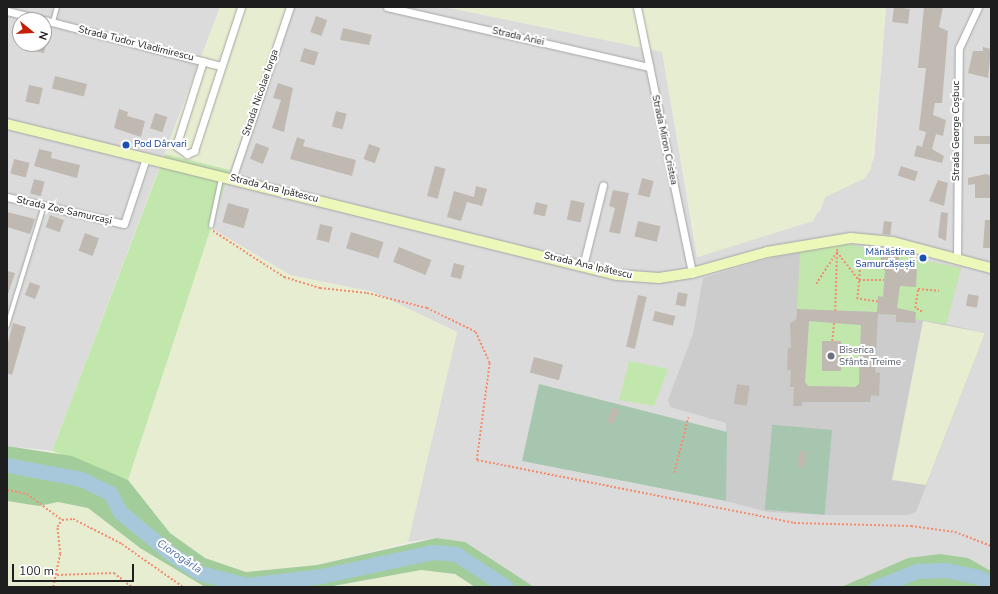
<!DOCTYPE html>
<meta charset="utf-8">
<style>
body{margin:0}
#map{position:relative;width:998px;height:594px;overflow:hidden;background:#efece4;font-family:"Nunito Sans",sans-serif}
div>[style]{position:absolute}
.residential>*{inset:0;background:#dcdbdb}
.religious>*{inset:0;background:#ccc}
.farmland>*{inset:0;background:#e7edd0}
.grass>*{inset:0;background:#c2e7ac}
.forest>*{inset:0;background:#a3cc9b}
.cemetery>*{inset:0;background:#a6c6af;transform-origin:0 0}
.river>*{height:15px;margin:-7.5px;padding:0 7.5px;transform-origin:7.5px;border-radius:7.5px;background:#a7c8da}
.building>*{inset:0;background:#bfb9b1;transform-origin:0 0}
.path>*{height:1.5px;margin-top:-0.75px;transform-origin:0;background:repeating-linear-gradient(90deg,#f48d70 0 2px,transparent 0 4px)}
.roads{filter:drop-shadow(0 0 1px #a5a5a5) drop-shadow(0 0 1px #a5a5a5)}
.service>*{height:3.5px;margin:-1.75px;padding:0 1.75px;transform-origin:1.75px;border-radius:1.75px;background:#fff}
.minor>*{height:7px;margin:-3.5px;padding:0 3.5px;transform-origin:3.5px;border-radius:3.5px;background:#fff}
.secondary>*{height:10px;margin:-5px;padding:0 5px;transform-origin:5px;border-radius:5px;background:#ecf7ba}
.dots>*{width:11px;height:11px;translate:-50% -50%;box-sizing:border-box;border:2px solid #fff;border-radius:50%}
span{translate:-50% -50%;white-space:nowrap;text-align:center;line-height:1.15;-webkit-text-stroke:4px #fff;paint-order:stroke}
.street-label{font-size:10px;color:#1e1e1e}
.transit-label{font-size:10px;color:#164399}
.left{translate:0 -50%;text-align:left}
.right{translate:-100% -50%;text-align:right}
.worship-label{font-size:10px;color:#5b616d}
.water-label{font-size:11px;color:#4e71aa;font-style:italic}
.frame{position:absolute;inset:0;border:8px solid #1e1e1e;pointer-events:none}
.north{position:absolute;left:12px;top:12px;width:40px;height:40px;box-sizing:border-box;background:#fff;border:1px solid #a5a5a5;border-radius:50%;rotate:108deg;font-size:11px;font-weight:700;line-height:16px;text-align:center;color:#1e1e1e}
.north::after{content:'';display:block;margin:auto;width:14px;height:18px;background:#c31f09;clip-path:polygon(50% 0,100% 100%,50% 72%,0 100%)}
.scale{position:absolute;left:12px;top:564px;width:122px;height:18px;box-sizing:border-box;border:2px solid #1e1e1e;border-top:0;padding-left:5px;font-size:12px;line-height:14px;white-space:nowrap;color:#1e1e1e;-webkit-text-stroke:3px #fff;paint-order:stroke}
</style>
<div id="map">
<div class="residential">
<i style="clip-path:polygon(evenodd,7px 7px,220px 7px,52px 451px,7px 446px,7px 7px,20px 20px,44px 20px,44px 44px,20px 44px,20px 20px)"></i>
<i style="clip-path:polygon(290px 7px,445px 7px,662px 51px,697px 257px,820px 211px,825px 197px,865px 178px,874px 158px,886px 7px,991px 7px,991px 571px,968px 558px,908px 558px,841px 587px,534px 587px,436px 538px,408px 542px,457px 332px,373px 292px,290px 275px,209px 227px)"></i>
</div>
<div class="religious">
<i style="clip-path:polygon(848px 244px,961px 268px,946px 324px,985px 333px,916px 512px,909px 515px,825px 515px,768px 512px,726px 501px,726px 423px,670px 407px,668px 400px,693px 334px,703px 278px,771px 258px)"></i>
</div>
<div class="farmland">
<i style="clip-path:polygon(220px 7px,290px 7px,230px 170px,165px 154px)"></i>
<i style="clip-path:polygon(445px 7px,886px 7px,871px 169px,865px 178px,825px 197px,813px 221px,698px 257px,662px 52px)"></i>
<i style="clip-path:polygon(209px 227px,290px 275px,373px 292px,457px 332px,408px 542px,317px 565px,246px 572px,205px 558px,170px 533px,128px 480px)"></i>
<i style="clip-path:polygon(923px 321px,985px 333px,926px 485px,892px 480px)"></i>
<i style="clip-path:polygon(7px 501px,39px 506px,58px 502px,88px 508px,140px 548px,205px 587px,7px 587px)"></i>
<i style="clip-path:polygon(421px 570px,455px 574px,475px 587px,328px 587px)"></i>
</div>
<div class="grass">
<i style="clip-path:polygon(165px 154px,230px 170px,128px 480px,52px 451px)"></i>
<i style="clip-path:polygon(848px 244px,961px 268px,946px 324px,871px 312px,797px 309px,800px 251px)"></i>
<i style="clip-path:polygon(809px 321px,861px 325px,859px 384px,855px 387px,808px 386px,805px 382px)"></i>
<i style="clip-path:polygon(629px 361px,668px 369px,654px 406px,619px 400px)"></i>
</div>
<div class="forest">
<i style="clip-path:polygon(7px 446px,72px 456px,128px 480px,170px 533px,205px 558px,246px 572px,317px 565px,436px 538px,465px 542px,534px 587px,475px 587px,455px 574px,421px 570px,328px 587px,205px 587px,140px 548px,88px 508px,58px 502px,39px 506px,7px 501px)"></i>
<i style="clip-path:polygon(940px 554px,968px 558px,991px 571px,991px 587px,841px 587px,908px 558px)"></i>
</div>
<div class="cemetery">
<i style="clip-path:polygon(539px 384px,727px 432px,726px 501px,522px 461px)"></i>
<i style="left:832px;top:430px;width:85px;height:60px;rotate:95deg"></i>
</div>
<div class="river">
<i style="left:7px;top:465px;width:75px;rotate:10.7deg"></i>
<i style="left:81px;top:479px;width:32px;rotate:26deg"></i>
<i style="left:110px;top:493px;width:21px;rotate:62deg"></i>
<i style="left:120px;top:512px;width:65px;rotate:39.4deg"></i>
<i style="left:170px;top:553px;width:36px;rotate:34deg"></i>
<i style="left:200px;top:573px;width:48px;rotate:14.6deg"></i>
<i style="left:246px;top:585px;width:76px;rotate:-6.8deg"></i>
<i style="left:321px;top:576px;width:115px;rotate:-12.1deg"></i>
<i style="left:433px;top:552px;width:23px;rotate:5deg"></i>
<i style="left:456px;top:554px;width:60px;rotate:33.4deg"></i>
<i style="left:876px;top:587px;width:44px;rotate:-21.3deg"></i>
<i style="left:917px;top:571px;width:29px;rotate:-2deg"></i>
<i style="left:946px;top:570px;width:34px;rotate:12deg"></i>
<i style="left:979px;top:577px;width:14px;rotate:30deg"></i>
</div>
<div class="building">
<i style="left:894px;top:7px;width:16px;height:15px;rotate:7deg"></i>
<i style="clip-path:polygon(924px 7px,943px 7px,939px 27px,948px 31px,942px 103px,935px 103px,933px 115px,946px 120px,943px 136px,936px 134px,932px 149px,944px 156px,942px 163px,914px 156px,917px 145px,922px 147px,926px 132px,919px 130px,926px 68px,918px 68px)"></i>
<i style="left:316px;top:16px;width:12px;height:17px;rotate:20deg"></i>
<i style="clip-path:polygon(343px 28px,372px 35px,369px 45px,340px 40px)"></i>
<i style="clip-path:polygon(30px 44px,46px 44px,44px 53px,29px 50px)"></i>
<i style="clip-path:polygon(983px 47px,991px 49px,988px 78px,968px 73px,973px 51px,983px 51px)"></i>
<i style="left:304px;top:48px;width:15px;height:14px;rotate:16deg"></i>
<i style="left:55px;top:76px;width:33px;height:13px;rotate:14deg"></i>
<i style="clip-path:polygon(278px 83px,293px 88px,284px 132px,272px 128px,281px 100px,273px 98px)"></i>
<i style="left:29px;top:85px;width:14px;height:17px;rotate:12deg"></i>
<i style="clip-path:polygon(119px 109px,128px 112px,127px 116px,145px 121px,141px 137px,114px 128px)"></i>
<i style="left:336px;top:111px;width:11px;height:16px;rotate:15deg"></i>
<i style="left:155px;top:113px;width:13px;height:16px;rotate:18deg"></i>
<i style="left:974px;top:136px;width:17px;height:8px"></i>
<i style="clip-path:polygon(297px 137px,305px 140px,303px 146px,356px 160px,352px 176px,290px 159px)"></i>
<i style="left:256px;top:143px;width:14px;height:17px;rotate:21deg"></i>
<i style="left:369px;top:144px;width:12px;height:16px;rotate:20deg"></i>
<i style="clip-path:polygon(39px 149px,52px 152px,51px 158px,80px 165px,77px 178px,34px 166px)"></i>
<i style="left:14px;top:159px;width:16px;height:15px;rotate:14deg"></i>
<i style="left:435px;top:166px;width:11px;height:31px;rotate:15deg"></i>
<i style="left:901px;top:166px;width:18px;height:10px;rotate:19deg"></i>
<i style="clip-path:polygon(986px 174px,991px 176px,991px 198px,975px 198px,975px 184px,968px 185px,968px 178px)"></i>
<i style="left:642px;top:178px;width:12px;height:17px;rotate:14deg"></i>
<i style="left:34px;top:179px;width:11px;height:15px;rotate:15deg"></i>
<i style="clip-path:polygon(938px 180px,948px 183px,944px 206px,929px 201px)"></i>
<i style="clip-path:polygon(476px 186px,487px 189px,482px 206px,467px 202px,461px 221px,447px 217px,454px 191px,474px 197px)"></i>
<i style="clip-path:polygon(613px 190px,629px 193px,620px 234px,609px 232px,615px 208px,609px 206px)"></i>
<i style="left:571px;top:200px;width:14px;height:20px;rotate:12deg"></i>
<i style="left:536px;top:202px;width:12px;height:12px;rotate:14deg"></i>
<i style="left:228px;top:203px;width:22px;height:20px;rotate:16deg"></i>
<i style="clip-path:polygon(7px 212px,35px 219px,30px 234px,7px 227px)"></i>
<i style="clip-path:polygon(941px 212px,948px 213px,946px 241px,938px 237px)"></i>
<i style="left:50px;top:215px;width:15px;height:13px;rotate:20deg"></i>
<i style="clip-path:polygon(985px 220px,991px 220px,991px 248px,983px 248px)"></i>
<i style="left:638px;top:221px;width:23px;height:16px;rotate:13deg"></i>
<i style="left:884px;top:221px;width:8px;height:13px;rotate:7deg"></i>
<i style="left:320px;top:224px;width:13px;height:16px;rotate:13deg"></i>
<i style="left:351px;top:232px;width:34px;height:17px;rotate:17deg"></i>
<i style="left:85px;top:233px;width:15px;height:19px;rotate:20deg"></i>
<i style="left:399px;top:247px;width:35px;height:16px;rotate:22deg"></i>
<i style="clip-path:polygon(evenodd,881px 256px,899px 257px,898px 268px,917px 269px,916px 287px,900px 286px,897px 308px,916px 312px,915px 323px,896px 322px,896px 315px,878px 314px,875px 372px,880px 373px,879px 396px,871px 395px,870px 402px,802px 402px,802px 406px,793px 406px,794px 387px,790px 387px,791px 370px,787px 370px,788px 348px,791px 348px,790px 323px,796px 320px,797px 309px,877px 312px,878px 296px,883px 297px,885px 270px,880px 269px,881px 256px,809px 321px,861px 325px,859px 384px,855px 387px,808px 386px,805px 382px,809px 321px)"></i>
<i style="left:454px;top:263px;width:11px;height:14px;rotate:15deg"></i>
<i style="clip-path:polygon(7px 271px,15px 273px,8px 294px,7px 294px)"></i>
<i style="left:30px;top:282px;width:11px;height:14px;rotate:22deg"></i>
<i style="left:678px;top:292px;width:10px;height:13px;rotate:11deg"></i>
<i style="left:968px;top:294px;width:11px;height:12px;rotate:10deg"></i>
<i style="left:638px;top:295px;width:9px;height:53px;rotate:13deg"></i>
<i style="left:655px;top:311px;width:21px;height:10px;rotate:14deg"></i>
<i style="clip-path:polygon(13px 323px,26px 327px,12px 375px,7px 373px,7px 346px)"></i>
<i style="left:822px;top:341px;width:19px;height:30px"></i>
<i style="left:534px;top:357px;width:30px;height:16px;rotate:15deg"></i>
<i style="left:737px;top:384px;width:13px;height:20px;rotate:9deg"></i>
<i style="clip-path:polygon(613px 407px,620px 410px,611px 426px,607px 421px)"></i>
<i style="clip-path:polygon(799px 451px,807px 452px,804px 469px,798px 466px)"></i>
</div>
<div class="path">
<i style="left:213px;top:231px;width:85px;rotate:32.9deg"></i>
<i style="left:284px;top:277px;width:38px;rotate:17deg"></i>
<i style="left:320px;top:288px;width:47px;rotate:6.1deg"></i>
<i style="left:367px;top:293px;width:62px;rotate:14deg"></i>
<i style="left:427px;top:308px;width:55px;rotate:26.1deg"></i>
<i style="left:476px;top:332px;width:34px;rotate:66deg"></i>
<i style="left:490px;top:363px;width:98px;rotate:97.6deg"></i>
<i style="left:477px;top:460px;width:323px;rotate:11.2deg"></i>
<i style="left:794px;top:523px;width:117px;rotate:1.5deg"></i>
<i style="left:911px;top:526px;width:44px;rotate:7.8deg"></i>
<i style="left:955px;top:532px;width:39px;rotate:21deg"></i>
<i style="left:816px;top:284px;width:38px;rotate:-57deg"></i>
<i style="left:837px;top:252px;width:36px;rotate:52deg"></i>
<i style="left:859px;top:280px;width:25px"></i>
<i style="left:878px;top:302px;width:21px;rotate:-172deg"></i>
<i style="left:857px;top:299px;width:19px;rotate:-84deg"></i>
<i style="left:859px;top:280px;width:17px;rotate:-87deg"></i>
<i style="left:860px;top:263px;width:21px;rotate:3deg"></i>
<i style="left:835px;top:311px;width:62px;rotate:-88.2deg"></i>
<i style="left:922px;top:312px;width:8px;rotate:-150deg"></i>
<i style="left:915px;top:308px;width:19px;rotate:-81deg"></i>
<i style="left:918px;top:289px;width:21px;rotate:5deg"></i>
<i style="left:832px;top:341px;width:20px;rotate:-84deg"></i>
<i style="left:674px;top:473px;width:57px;rotate:-75.7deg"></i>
<i style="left:7px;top:490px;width:20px;rotate:11deg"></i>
<i style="left:27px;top:494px;width:44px;rotate:36.6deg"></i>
<i style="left:57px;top:575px;width:57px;rotate:-2deg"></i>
<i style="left:114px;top:573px;width:23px;rotate:38deg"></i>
<i style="left:53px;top:587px;width:34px;rotate:-78deg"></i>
<i style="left:60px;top:554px;width:27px;rotate:-96deg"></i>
<i style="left:57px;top:527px;width:9px;rotate:-54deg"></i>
<i style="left:62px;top:520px;width:11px;rotate:-5deg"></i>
<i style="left:73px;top:519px;width:55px;rotate:27deg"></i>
<i style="left:122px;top:544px;width:75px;rotate:35.2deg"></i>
</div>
<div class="roads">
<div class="service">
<i style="left:53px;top:22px;width:16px;rotate:-75deg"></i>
<i style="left:211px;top:226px;width:48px;rotate:-78deg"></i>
<i style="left:7px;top:326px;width:126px;rotate:-72.9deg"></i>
</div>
<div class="minor">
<i style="left:387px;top:7px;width:269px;rotate:12.9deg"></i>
<i style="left:637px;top:7px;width:272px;rotate:78.3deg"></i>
<i style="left:7px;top:11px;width:37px;rotate:14deg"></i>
<i style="left:44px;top:20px;width:183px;rotate:14.6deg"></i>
<i style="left:203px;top:61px;width:89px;rotate:107.6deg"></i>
<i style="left:176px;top:146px;width:14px;rotate:36deg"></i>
<i style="left:187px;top:154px;width:8px;rotate:-23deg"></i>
<i style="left:194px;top:151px;width:151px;rotate:-71.9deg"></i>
<i style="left:232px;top:179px;width:182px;rotate:-71.4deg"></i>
<i style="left:7px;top:197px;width:120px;rotate:13deg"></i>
<i style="left:124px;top:224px;width:70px;rotate:-71.6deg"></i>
<i style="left:957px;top:258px;width:210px;rotate:-89.5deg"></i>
<i style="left:959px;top:48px;width:45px;rotate:-65.1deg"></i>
<i style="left:583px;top:266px;width:83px;rotate:-76.1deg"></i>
</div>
<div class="secondary">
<i style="left:7px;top:124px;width:628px;rotate:13.9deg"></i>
<i style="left:617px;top:275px;width:42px;rotate:4.1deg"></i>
<i style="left:659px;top:278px;width:33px;rotate:-9deg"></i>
<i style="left:692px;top:273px;width:78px;rotate:-15.6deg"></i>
<i style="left:767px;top:252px;width:85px;rotate:-9.5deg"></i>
<i style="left:851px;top:238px;width:42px;rotate:5.4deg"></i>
<i style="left:893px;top:242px;width:101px;rotate:14.9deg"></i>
</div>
</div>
<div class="dots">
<i style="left:126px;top:145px;background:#1a4fb4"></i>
<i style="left:923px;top:258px;background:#1a4fb4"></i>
<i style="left:831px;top:356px;background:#6b7280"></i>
</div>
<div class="street-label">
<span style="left:518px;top:37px;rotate:13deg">Strada Ariei</span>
<span style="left:136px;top:44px;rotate:14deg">Strada Tudor Vladimirescu</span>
<span style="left:261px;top:93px;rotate:-71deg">Strada Nicolae Iorga</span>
<span style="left:957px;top:131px;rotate:-90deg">Strada George Coșbuc</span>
<span style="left:664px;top:140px;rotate:78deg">Strada Miron Cristea</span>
<span style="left:274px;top:189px;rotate:14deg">Strada Ana Ipătescu</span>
<span style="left:64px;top:211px;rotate:13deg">Strada Zoe Samurcași</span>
<span style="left:588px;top:266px;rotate:13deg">Strada Ana Ipătescu</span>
</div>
<div class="transit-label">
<span class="left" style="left:134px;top:145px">Pod Dârvari</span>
<span class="right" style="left:915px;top:258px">Mănăstirea<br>Samurcășești</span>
</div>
<div class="worship-label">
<span class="left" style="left:839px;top:356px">Biserica<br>Sfânta Treime</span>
</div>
<div class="water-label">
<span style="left:179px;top:557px;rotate:34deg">Ciorogârla</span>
</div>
<div class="frame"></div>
<div class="north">N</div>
<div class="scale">100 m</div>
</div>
